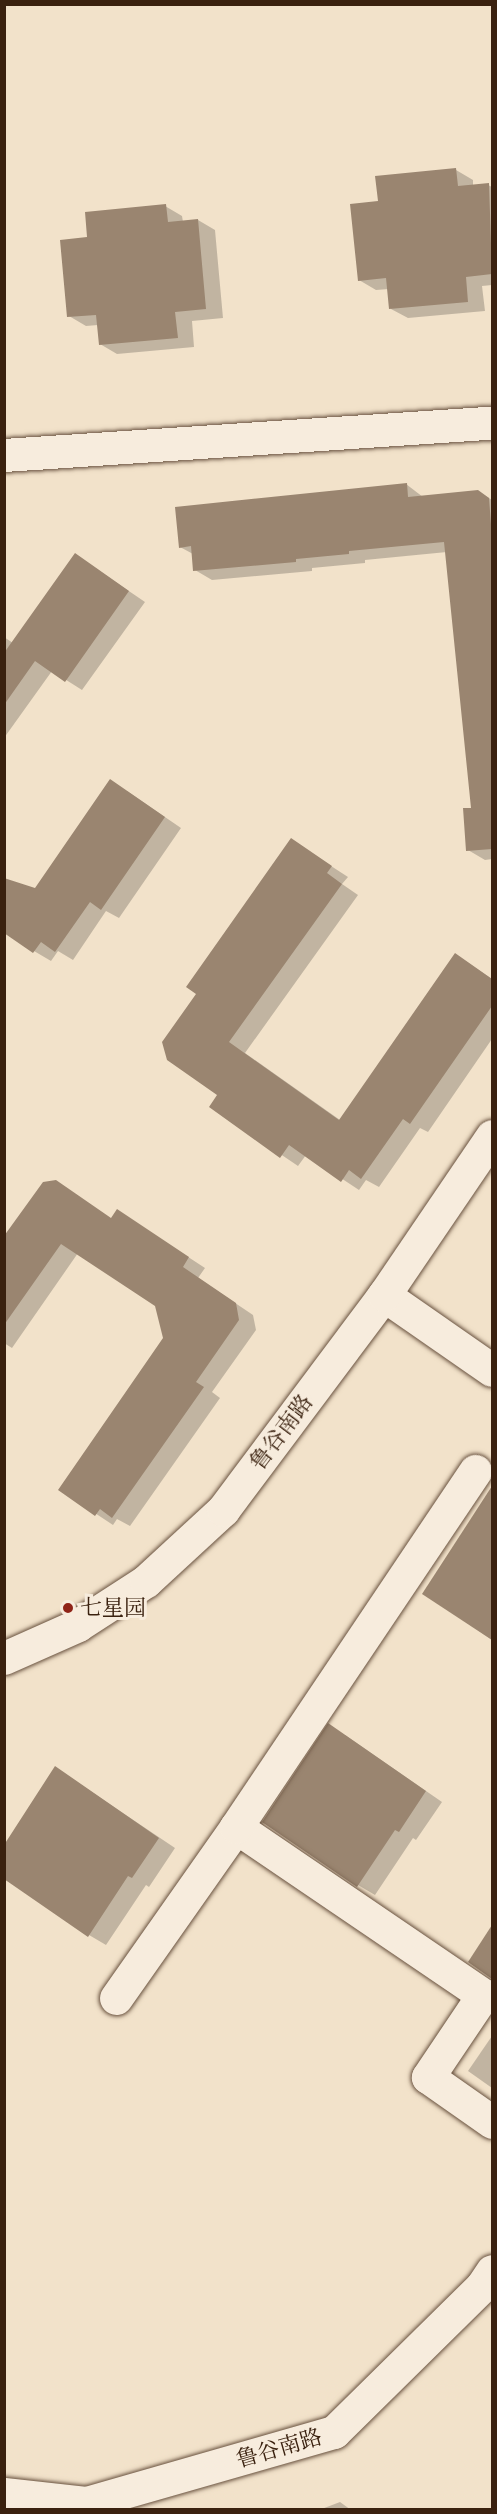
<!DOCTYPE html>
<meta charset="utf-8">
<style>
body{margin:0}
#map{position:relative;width:497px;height:2514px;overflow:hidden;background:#f2e2ca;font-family:"EB Garamond","Noto Serif SC",serif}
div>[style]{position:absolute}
.shadow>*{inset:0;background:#0003}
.building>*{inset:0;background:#9a8570}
.roads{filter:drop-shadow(0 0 2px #68513e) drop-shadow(0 0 2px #68513e)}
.minor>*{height:33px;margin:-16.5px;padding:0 16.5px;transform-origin:16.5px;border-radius:16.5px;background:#f7ecdd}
.tertiary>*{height:33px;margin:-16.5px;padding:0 16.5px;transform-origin:16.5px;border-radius:16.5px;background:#f7ecdd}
.dots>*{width:16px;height:16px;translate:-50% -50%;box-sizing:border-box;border:3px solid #f7ecdd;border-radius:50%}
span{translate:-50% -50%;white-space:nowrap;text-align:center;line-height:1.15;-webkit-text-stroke:6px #f7ecdd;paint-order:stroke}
.street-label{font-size:22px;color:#3a210f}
.poi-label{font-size:22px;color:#3a210f}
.left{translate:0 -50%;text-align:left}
.frame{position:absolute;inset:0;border:6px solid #3a210f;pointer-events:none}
</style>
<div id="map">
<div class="shadow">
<i style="clip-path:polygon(456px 170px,473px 180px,473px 186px,488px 185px,492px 187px,492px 285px,482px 286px,485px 311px,408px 318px,391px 309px,389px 289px,376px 290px,359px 280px,380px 203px)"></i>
<i style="clip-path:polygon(165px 206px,182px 216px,183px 222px,198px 220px,215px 230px,223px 318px,192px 321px,194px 347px,117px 354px,100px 344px,98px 325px,86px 326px,69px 316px,89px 238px)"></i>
<i style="clip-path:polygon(406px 484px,423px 497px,478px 491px,492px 500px,492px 859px,485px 860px,468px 850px,473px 809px,447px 552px,365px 560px,365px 563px,312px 568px,312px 571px,212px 580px,195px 570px,193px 554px,180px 547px)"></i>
<i style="clip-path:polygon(76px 555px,145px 602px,82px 690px,52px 671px,4px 738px,4px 637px,13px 643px)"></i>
<i style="clip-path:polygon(127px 791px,181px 828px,119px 918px,106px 911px,73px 960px,58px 951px,51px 961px,34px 951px,35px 889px)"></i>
<i style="clip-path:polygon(291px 840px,348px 877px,342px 884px,358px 895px,245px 1053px,340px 1120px,456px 955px,492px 979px,492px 1039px,428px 1132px,420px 1128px,379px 1187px,366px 1180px,359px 1190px,306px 1155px,298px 1166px,211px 1107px,219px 1095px,198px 993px)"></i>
<i style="clip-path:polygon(118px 1211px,205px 1268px,198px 1278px,253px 1315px,256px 1330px,212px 1392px,220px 1398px,130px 1526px,117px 1519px,113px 1525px,60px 1490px,165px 1339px,157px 1305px,78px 1253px,12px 1348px,4px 1343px,4px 1239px,112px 1219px)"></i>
<i style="clip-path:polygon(490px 1493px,492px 1495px,492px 1640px,424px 1593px)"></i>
<i style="clip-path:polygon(345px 1735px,442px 1802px,416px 1840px,413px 1838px,375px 1895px,358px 1885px)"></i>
<i style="clip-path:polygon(56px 1768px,175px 1848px,149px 1887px,146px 1885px,106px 1945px,89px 1935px)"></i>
<i style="clip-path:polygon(492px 1928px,492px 1977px,470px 1962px)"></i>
<i style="clip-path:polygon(492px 2036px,492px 2088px,468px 2071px)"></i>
<i style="clip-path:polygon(340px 2502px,351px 2510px,319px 2510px)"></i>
</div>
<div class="building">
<i style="clip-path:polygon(456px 168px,458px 186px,489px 183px,492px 274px,466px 277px,468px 302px,389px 309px,386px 278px,358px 281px,350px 204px,378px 201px,375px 176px)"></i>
<i style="clip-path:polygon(166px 204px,168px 222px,198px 219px,206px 309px,175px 312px,178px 338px,99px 345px,96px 315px,67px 317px,60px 240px,87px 237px,85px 212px)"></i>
<i style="clip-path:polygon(407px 483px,408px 497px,478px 490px,489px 498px,492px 537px,492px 849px,466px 851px,463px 808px,471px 808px,444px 542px,349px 551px,349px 554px,296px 559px,296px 562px,193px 571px,191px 546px,179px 548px,175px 507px)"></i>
<i style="clip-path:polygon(75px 553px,129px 591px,65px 682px,35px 661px,4px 705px,4px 653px)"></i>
<i style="clip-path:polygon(110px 779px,165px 817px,101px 910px,90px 902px,55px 952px,41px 942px,33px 953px,4px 933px,4px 878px,35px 888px)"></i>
<i style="clip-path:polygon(291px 838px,332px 866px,327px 873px,342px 884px,229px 1042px,339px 1120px,455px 953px,492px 979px,492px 1006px,410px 1124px,403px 1119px,361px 1179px,349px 1170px,341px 1182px,289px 1145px,280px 1158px,209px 1107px,217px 1095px,167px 1060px,162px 1042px,196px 994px,186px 987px)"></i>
<i style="clip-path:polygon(56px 1180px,111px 1218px,117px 1209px,189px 1257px,183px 1267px,236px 1303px,239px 1320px,196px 1382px,204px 1387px,112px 1518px,100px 1509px,95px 1516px,58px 1490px,163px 1338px,155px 1306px,61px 1244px,4px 1325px,4px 1236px,43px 1182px)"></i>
<i style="clip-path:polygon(492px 1486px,492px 1640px,422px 1594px)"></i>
<i style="clip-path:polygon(328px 1723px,426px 1791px,399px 1832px,395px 1830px,357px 1887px,262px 1822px)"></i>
<i style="clip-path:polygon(55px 1766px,159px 1838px,132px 1878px,128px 1876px,88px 1937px,4px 1879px,4px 1845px)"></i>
<i style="clip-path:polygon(492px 1925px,492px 1979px,468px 1962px)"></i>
</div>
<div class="roads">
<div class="minor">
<i style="left:236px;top:1827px;width:299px;rotate:34.2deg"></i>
<i style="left:483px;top:1995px;width:99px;rotate:123.9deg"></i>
<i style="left:428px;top:2077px;width:78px;rotate:35.1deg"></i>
<i style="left:116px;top:1998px;width:209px;rotate:-54.9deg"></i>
<i style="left:236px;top:1827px;width:429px;rotate:-56.1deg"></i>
</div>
<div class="tertiary">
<i style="left:4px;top:455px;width:489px;rotate:-3.8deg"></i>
<i style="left:384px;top:1295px;width:131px;rotate:34.8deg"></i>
<i style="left:4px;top:1658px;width:81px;rotate:-24deg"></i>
<i style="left:78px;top:1625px;width:81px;rotate:-32.9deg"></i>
<i style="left:146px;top:1581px;width:105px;rotate:-42.7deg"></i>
<i style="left:223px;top:1510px;width:269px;rotate:-53.2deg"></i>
<i style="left:384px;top:1295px;width:192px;rotate:-55.8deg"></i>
<i style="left:4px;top:2494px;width:82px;rotate:6.3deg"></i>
<i style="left:86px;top:2503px;width:258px;rotate:-16deg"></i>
<i style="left:334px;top:2432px;width:208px;rotate:-44.6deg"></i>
<i style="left:482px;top:2286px;width:18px;rotate:-56deg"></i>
</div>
</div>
<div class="dots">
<i style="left:68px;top:1608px;background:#8f2418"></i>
</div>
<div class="street-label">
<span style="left:281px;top:1432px;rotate:-53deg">鲁谷南路</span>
<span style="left:279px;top:2448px;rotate:-16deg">鲁谷南路</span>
</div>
<div class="poi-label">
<span class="left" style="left:80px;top:1608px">七星园</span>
</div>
<div class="frame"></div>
</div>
